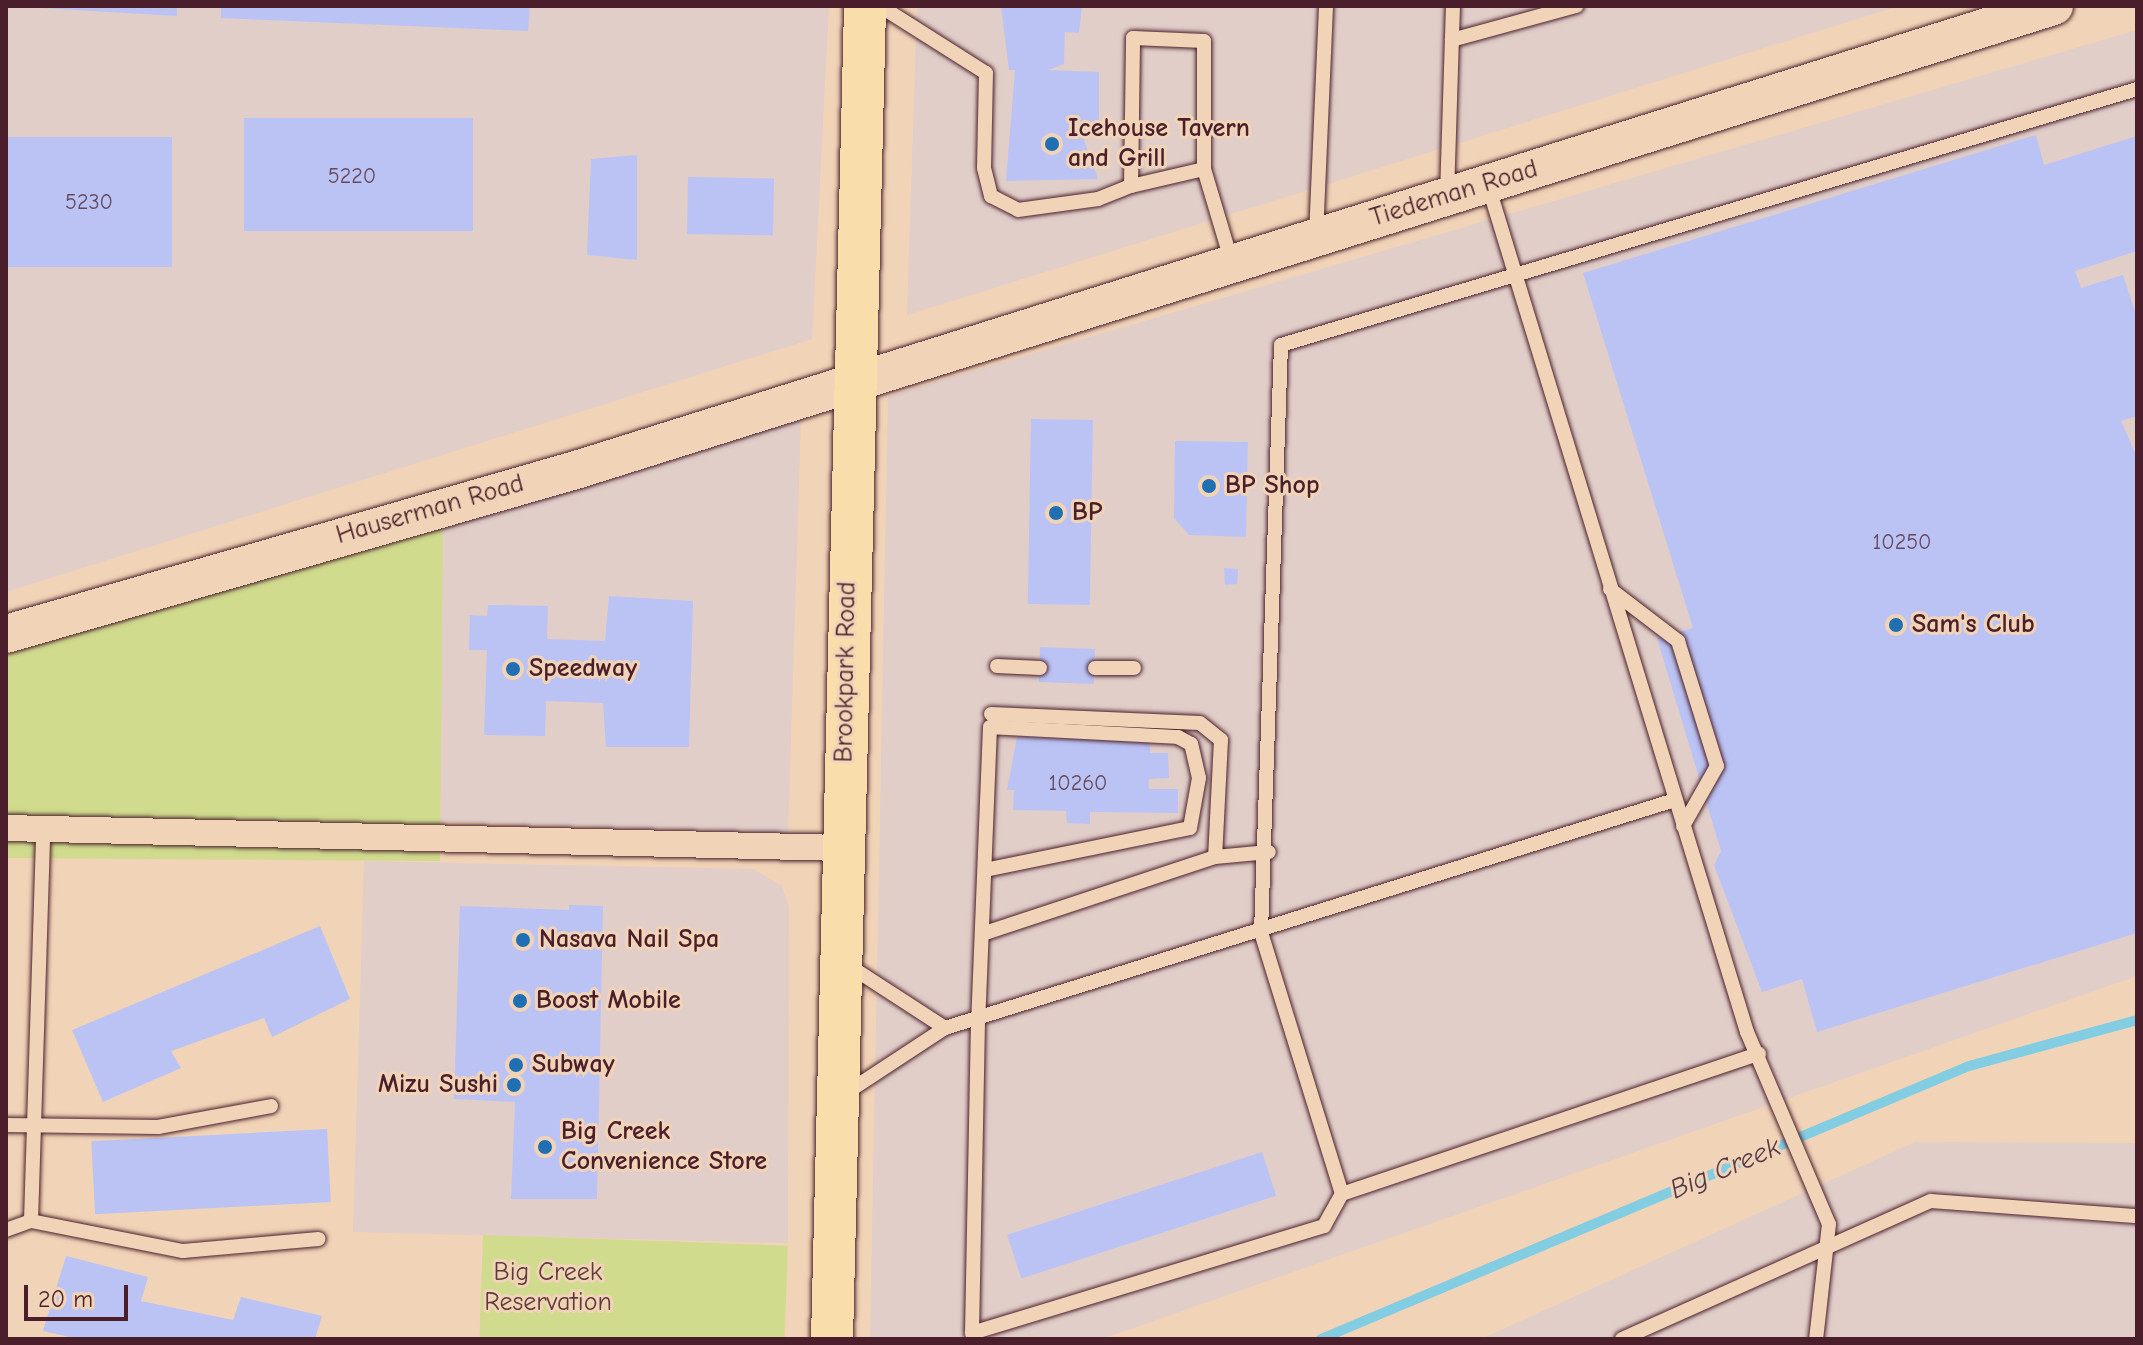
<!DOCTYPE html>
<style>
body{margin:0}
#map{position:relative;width:2143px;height:1345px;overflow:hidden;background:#f1d3b7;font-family:"Comic Neue",sans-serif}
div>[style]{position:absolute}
.built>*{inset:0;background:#e1cec9}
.green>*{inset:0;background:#d0db8e;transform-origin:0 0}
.stream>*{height:10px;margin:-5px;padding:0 5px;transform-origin:5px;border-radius:5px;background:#83cde3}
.building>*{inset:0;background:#bbc3f4;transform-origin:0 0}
.roads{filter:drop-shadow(0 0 2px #4a1f2b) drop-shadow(0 0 2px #4a1f2b)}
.service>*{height:14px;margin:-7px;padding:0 7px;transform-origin:7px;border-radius:7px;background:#f1d3b7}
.minor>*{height:26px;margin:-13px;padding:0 13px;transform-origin:13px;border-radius:13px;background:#f1d3b7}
.secondary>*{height:38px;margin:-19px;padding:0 19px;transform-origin:19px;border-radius:19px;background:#f1d3b7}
.primary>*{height:42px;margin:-21px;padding:0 21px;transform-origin:21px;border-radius:21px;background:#f9deab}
.dots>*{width:22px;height:22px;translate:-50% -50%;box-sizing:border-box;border:4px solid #f1d3b7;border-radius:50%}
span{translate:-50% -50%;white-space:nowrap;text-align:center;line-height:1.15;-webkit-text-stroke:6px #f1d3b7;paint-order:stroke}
.number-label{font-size:22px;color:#66485d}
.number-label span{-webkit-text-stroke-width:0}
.poi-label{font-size:26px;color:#4a1f2b;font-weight:700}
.left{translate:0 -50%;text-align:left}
.right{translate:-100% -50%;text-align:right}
.street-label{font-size:26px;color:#4a1f2b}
.park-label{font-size:26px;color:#5e3b3a}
.water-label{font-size:28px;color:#533947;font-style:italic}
.frame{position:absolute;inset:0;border:8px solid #4a1f2b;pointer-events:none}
.scale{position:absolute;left:24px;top:1285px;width:104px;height:36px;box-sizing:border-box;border:4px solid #4a1f2b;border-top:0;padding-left:10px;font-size:24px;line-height:28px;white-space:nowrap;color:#4a1f2b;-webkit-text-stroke:6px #f1d3b7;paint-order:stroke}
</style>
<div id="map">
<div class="built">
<i style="clip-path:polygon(6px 6px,829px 6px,812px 339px,6px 592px)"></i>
<i style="clip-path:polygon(917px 6px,1899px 6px,907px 315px)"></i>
<i style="clip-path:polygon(2137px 30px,2137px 976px,1102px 1339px,870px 1339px,888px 396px)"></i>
<i style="clip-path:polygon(801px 419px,788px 833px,437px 821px,443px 523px)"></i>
<i style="clip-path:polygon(364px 861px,753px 869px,782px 886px,789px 907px,788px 1243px,353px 1232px)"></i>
<i style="clip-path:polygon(1915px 1142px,2137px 1143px,2137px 1339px,1481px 1339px)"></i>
</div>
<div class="green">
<i style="clip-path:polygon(443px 523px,440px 861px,6px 858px,6px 654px)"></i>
<i style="left:483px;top:1235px;width:305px;height:104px;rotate:2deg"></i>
</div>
<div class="stream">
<i style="left:1321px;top:1339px;width:703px;rotate:-22.85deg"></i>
<i style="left:1969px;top:1066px;width:174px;rotate:-15.3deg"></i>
</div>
<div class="building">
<i style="clip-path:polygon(7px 6px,177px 6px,177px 16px)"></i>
<i style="clip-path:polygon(221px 6px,530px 6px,528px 31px,221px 18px)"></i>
<i style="clip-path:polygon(1001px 6px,1082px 6px,1079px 33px,1065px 32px,1064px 64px,1048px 70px,1099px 72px,1099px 132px,1082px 134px,1098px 179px,1006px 181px,1015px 70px,1009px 70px)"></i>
<i style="left:473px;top:118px;width:113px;height:229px;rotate:90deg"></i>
<i style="clip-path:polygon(2036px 135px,2044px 165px,2137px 136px,2137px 251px,2075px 271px,2081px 288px,2123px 275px,2137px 318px,2137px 416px,2121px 421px,2137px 457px,2137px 933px,1817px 1032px,1802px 979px,1762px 992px,1714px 865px,1721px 851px,1657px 638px,1693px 628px,1583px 273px)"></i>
<i style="left:172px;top:137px;width:130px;height:166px;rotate:90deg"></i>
<i style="clip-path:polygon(637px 155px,637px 260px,587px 255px,591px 159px)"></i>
<i style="left:688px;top:177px;width:86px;height:57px;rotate:1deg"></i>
<i style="left:1031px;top:419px;width:62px;height:185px;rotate:1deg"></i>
<i style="clip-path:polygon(1175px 441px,1248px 442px,1246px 537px,1189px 535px,1174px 518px)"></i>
<i style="clip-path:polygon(1224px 568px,1238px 569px,1237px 584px,1225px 585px)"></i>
<i style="clip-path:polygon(609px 596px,693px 601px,689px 747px,606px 747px,603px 703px,546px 701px,545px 736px,484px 735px,487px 650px,469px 650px,470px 615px,487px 616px,488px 605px,548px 606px,547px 639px,605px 641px)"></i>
<i style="left:1040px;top:647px;width:55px;height:35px;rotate:2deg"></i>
<i style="clip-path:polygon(1017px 737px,1150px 741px,1150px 753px,1168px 753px,1169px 778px,1149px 779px,1149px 789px,1178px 789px,1178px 813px,1090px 812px,1090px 824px,1067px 823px,1066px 811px,1013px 810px,1014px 790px,1007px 790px)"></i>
<i style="clip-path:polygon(569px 905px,603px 906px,597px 1199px,511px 1199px,515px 1102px,454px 1099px,460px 906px,569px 910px)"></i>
<i style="clip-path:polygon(320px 926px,350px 999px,272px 1037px,264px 1018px,171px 1051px,181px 1068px,103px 1102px,72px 1030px)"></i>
<i style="left:327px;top:1129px;width:73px;height:236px;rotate:87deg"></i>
<i style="left:1262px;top:1152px;width:46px;height:268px;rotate:72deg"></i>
<i style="clip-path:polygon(66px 1256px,148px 1277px,141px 1301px,233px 1320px,241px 1297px,322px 1316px,315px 1339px,78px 1339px,43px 1331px)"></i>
</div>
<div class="roads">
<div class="service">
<i style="left:880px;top:6px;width:125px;rotate:32.3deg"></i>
<i style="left:986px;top:73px;width:95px;rotate:91.2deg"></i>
<i style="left:984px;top:168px;width:29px;rotate:76deg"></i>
<i style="left:991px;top:196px;width:30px;rotate:27deg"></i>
<i style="left:1018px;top:210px;width:81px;rotate:-7.8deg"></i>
<i style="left:1098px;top:199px;width:35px;rotate:-22deg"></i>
<i style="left:1131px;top:186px;width:148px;rotate:-89.2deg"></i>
<i style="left:1133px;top:38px;width:71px;rotate:2.4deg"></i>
<i style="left:1204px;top:41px;width:128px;rotate:90deg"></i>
<i style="left:1204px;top:169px;width:98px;rotate:73.4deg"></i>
<i style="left:1452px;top:40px;width:129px;rotate:-15.3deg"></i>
<i style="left:1488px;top:185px;width:886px;rotate:73deg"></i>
<i style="left:1747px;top:1032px;width:209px;rotate:66.9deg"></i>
<i style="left:1829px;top:1224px;width:116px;rotate:96.4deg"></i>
<i style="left:1131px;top:186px;width:75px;rotate:-13.1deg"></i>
<i style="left:1447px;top:196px;width:190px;rotate:-88.2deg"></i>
<i style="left:1316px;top:236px;width:230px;rotate:-87.5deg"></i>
<i style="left:1610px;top:589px;width:86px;rotate:37.4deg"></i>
<i style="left:1678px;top:641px;width:131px;rotate:72.7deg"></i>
<i style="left:1717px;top:766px;width:69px;rotate:119.5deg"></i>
<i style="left:997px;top:666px;width:43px;rotate:2.7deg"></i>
<i style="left:1095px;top:668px;width:39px"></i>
<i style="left:991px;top:714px;width:209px;rotate:2.5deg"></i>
<i style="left:1200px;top:723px;width:27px;rotate:39deg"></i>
<i style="left:1221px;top:740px;width:117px;rotate:92.9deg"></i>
<i style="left:985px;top:870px;width:209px;rotate:-11.6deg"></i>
<i style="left:1190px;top:828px;width:51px;rotate:-79.8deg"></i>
<i style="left:1199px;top:778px;width:35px;rotate:-103deg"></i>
<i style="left:1191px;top:744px;width:15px;rotate:-152deg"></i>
<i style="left:1178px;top:737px;width:188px;rotate:-177deg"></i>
<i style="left:990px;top:727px;width:294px;rotate:92.3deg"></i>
<i style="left:978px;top:1021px;width:312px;rotate:91.1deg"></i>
<i style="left:972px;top:1333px;width:368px;rotate:-16.9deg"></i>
<i style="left:1324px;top:1226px;width:37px;rotate:-61deg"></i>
<i style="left:1342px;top:1194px;width:274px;rotate:-107.2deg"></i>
<i style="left:1261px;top:932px;width:587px;rotate:-88.05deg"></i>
<i style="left:1281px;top:345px;width:893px;rotate:-16.65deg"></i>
<i style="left:982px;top:934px;width:245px;rotate:-18.3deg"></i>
<i style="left:1215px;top:857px;width:54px;rotate:-5.3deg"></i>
<i style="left:848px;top:965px;width:116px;rotate:33deg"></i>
<i style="left:843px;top:1095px;width:122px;rotate:-33.3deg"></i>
<i style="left:945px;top:1028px;width:765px;rotate:-17.35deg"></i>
<i style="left:6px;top:1125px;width:152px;rotate:0.8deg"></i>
<i style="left:158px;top:1127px;width:115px;rotate:-10.5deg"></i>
<i style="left:1342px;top:1194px;width:440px;rotate:-18.6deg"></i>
<i style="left:31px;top:1221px;width:155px;rotate:11.2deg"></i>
<i style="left:183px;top:1251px;width:136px;rotate:-5.1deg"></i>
<i style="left:6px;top:1230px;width:27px;rotate:-20deg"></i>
<i style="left:31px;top:1221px;width:392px;rotate:-88.2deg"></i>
<i style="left:1622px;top:1339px;width:338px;rotate:-24.1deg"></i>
<i style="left:1931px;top:1201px;width:207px;rotate:4.2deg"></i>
</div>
<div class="minor">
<i style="left:6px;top:828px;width:836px;rotate:1.37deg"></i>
</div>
<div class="secondary">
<i style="left:6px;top:634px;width:596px;rotate:-16.06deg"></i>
<i style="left:579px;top:469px;width:1546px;rotate:-17.43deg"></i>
</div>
<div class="primary">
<i style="left:832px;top:1339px;width:1333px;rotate:-88.58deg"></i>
</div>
</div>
<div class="dots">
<i style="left:1052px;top:144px;background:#1f6fb2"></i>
<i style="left:1209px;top:486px;background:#1f6fb2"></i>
<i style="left:1056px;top:513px;background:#1f6fb2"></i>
<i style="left:1896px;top:625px;background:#1f6fb2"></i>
<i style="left:513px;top:669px;background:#1f6fb2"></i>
<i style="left:523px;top:940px;background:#1f6fb2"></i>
<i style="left:520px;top:1001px;background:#1f6fb2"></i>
<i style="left:516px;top:1065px;background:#1f6fb2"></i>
<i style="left:514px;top:1085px;background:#1f6fb2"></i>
<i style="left:545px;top:1147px;background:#1f6fb2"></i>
</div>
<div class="number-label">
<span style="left:352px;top:177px">5220</span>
<span style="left:89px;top:203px">5230</span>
<span style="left:1902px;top:543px">10250</span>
<span style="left:1078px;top:784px">10260</span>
</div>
<div class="poi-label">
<span class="left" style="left:1068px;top:144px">Icehouse Tavern<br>and Grill</span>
<span class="left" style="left:1225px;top:486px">BP Shop</span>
<span class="left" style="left:1072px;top:513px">BP</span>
<span class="left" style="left:1912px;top:625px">Sam's Club</span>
<span class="left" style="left:529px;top:669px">Speedway</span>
<span class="left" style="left:539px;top:940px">Nasava Nail Spa</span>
<span class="left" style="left:536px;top:1001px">Boost Mobile</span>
<span class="left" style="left:532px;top:1065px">Subway</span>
<span class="right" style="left:498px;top:1085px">Mizu Sushi</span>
<span class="left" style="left:561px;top:1147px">Big Creek<br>Convenience Store</span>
</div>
<div class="street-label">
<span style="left:1454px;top:194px;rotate:-17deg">Tiedeman Road</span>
<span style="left:430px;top:510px;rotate:-16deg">Hauserman Road</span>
<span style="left:846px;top:672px;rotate:-89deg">Brookpark Road</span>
</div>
<div class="park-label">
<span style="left:548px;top:1288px">Big Creek<br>Reservation</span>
</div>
<div class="water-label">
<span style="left:1725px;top:1168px;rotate:-23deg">Big Creek</span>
</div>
<div class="frame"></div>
<div class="scale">20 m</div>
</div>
